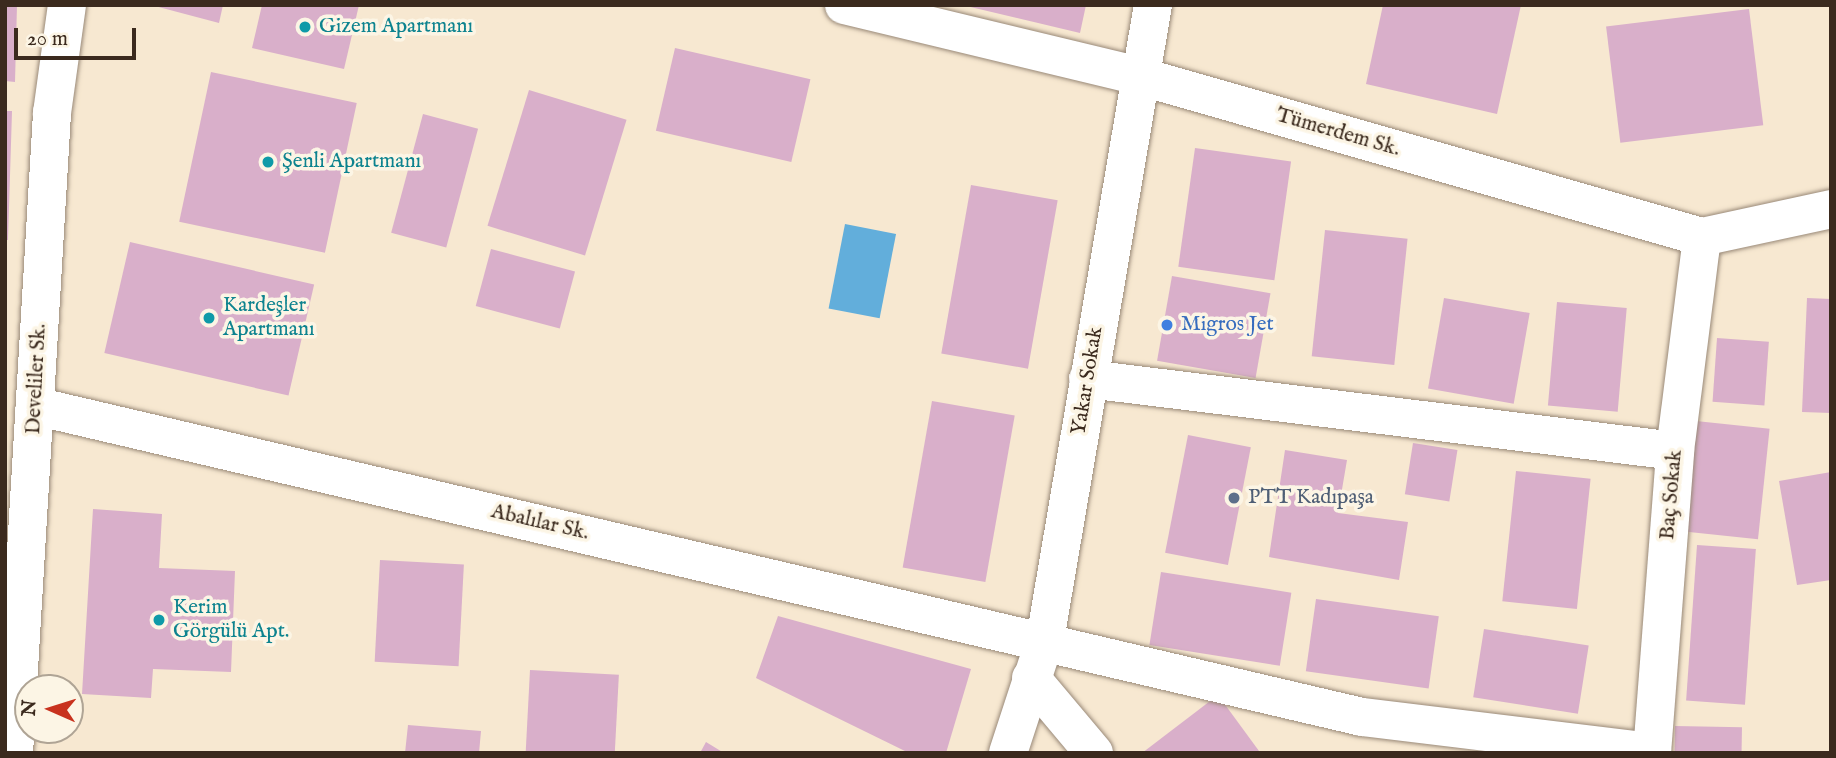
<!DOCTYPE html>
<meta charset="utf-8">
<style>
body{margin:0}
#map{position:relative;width:1836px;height:758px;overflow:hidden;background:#f7e8d1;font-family:"IM FELL English",serif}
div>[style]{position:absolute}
.water>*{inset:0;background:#62aedb;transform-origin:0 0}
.building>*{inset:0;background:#d9afca;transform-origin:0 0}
.roads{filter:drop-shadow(0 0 2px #998978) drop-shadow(0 0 2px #998978)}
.minor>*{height:38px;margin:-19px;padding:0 19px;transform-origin:19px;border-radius:19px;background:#fff}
.dots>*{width:19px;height:19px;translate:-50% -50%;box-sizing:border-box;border:4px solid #fcf5e5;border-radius:50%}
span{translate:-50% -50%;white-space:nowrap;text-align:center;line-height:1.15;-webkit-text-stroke:7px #fcf5e5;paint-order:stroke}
.culture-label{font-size:21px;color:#0d838f}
.left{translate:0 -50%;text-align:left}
.street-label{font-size:21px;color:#3b2a1e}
.shop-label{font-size:21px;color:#366cbe}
.service-label{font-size:21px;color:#4e5e75}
.frame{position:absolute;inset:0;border:7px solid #3b2a1e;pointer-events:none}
.north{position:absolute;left:14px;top:674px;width:70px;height:70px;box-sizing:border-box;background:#fcf5e5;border:2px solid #afa495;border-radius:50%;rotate:273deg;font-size:19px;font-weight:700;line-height:28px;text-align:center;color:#3b2a1e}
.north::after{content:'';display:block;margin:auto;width:24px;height:32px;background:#c8321e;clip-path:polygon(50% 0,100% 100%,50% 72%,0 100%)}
.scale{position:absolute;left:14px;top:28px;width:122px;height:32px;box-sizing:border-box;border:4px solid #3b2a1e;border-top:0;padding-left:9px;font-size:21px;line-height:24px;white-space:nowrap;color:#3b2a1e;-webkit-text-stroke:5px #fcf5e5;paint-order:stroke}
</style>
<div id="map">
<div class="water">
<i style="left:845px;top:224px;width:52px;height:86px;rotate:11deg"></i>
</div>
<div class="building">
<i style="clip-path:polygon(5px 5px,17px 5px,15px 82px,5px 81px)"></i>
<i style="clip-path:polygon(151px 5px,223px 5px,219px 23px)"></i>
<i style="clip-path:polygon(262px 5px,359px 5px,344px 69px,252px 48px)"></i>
<i style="clip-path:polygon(962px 5px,1086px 5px,1080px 33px)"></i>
<i style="clip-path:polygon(1383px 5px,1521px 5px,1497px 114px,1366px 84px)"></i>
<i style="left:1749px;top:9px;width:117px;height:144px;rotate:83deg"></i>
<i style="left:675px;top:48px;width:139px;height:85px;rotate:13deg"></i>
<i style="left:211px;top:72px;width:149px;height:153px;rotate:12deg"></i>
<i style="left:529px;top:90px;width:102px;height:142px;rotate:17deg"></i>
<i style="clip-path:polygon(5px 111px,12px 111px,8px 240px,5px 240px)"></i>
<i style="left:423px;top:114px;width:57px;height:123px;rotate:15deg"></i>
<i style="left:1195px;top:148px;width:97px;height:120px;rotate:8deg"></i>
<i style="left:971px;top:185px;width:88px;height:171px;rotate:10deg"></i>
<i style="left:1325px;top:230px;width:83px;height:127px;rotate:6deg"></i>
<i style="left:130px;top:242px;width:189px;height:114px;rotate:13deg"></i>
<i style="left:491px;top:249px;width:87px;height:59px;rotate:15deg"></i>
<i style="left:1172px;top:276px;width:100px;height:86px;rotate:10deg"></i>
<i style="left:1444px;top:298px;width:87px;height:92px;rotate:10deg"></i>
<i style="clip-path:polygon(1807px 298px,1831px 299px,1831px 413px,1802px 412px)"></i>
<i style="left:1557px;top:302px;width:70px;height:104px;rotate:5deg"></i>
<i style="left:1717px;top:338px;width:52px;height:64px;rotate:4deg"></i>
<i style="left:932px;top:401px;width:84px;height:169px;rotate:10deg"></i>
<i style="left:1696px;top:421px;width:74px;height:111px;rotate:6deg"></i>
<i style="left:1188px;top:435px;width:64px;height:120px;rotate:11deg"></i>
<i style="left:1413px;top:443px;width:45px;height:52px;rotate:9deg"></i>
<i style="clip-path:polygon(1285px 450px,1347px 460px,1338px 513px,1408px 522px,1399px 580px,1269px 557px)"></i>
<i style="left:1516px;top:471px;width:75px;height:131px;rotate:6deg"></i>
<i style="clip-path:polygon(1831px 472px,1831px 580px,1797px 585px,1779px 481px)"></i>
<i style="clip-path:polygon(93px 509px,162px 514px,159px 568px,235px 571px,231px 672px,153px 669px,151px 698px,82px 694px)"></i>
<i style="left:1697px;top:545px;width:59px;height:156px;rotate:4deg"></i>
<i style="left:380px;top:560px;width:84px;height:102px;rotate:3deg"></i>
<i style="left:1161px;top:572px;width:132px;height:74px;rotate:9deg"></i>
<i style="left:1316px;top:599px;width:124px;height:73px;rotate:8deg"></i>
<i style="clip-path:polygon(778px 616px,971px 669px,946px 753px,909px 753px,756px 678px)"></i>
<i style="left:1484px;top:629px;width:106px;height:69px;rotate:9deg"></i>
<i style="left:530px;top:670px;width:89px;height:83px;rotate:3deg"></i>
<i style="clip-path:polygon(1218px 695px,1259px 751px,1142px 753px)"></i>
<i style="clip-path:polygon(408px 725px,481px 731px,479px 753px,405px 753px)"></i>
<i style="left:1675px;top:726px;width:67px;height:27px;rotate:1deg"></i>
<i style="clip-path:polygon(706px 742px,724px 753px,700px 753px)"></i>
</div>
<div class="roads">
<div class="minor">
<i style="left:844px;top:5px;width:303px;rotate:13.5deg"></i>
<i style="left:1139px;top:76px;width:586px;rotate:15.96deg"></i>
<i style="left:1702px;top:237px;width:132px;rotate:-12.2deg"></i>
<i style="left:1088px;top:379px;width:591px;rotate:6.99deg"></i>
<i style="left:35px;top:406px;width:1363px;rotate:13.19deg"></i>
<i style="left:1362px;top:717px;width:292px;rotate:6.9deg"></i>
<i style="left:1031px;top:678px;width:98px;rotate:50deg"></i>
<i style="left:14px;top:753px;width:641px;rotate:-86.6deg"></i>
<i style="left:52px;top:113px;width:109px;rotate:-82.1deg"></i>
<i style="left:1008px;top:753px;width:119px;rotate:-71.9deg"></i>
<i style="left:1045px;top:640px;width:644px;rotate:-80.35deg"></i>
<i style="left:1652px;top:753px;width:303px;rotate:-85.6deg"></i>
<i style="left:1675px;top:451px;width:216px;rotate:-82.8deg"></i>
</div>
</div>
<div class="dots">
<i style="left:305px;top:27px;background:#0f9aa8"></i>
<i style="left:268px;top:162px;background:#0f9aa8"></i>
<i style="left:209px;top:318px;background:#0f9aa8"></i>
<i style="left:1167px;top:325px;background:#3f7fe0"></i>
<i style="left:1234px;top:498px;background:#5c6f8a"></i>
<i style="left:159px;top:620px;background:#0f9aa8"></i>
</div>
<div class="culture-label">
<span class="left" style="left:319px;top:27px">Gizem Apartmanı</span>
<span class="left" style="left:282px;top:162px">Şenli Apartmanı</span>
<span class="left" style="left:223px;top:318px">Kardeşler<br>Apartmanı</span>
<span class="left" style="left:173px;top:620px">Kerim<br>Görgülü Apt.</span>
</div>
<div class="street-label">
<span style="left:1338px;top:133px;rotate:16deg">Tümerdem Sk.</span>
<span style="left:37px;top:379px;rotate:-87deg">Develiler Sk.</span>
<span style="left:1088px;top:381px;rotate:-81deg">Yakar Sokak</span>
<span style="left:1672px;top:495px;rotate:-85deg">Baç Sokak</span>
<span style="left:540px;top:523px;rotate:13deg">Abalılar Sk.</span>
</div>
<div class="shop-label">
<span class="left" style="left:1181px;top:325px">Migros Jet</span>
</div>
<div class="service-label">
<span class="left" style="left:1248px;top:498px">PTT Kadıpaşa</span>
</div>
<div class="frame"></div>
<div class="north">N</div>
<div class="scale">20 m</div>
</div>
